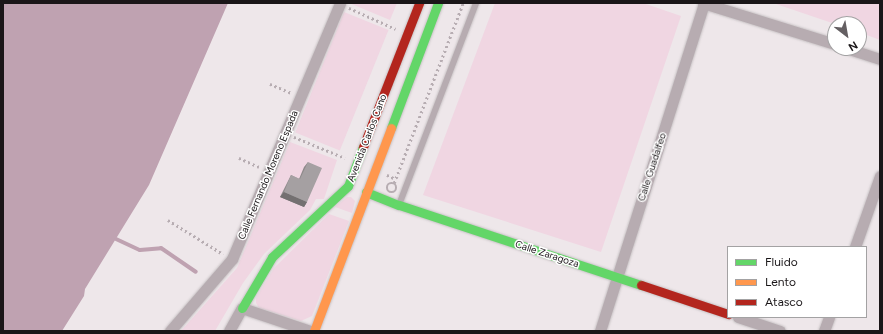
<!DOCTYPE html>
<style>
body{margin:0}
#map{position:relative;width:883px;height:334px;overflow:hidden;background:#eee7ea;font-family:Figtree,sans-serif}
div>[style]{position:absolute}
.green>*{inset:0;background:#f0d6e2;transform-origin:0 0}
.water>*{inset:0;background:#bfa2b1}
.stream>*{height:4px;margin:-2px;padding:0 2px;transform-origin:2px;border-radius:2px;background:#bfa2b1}
.path>*{height:2.5px;margin-top:-1.25px;transform-origin:0;background:repeating-linear-gradient(90deg,#b7adb2 0 2px,transparent 0 5px)}
.path>.ring{margin:-1.25px;padding:0;box-sizing:content-box;background:none;border:2.5px solid #b7adb2;border-radius:50%}
.roads{filter:drop-shadow(0 0 1px #c7c2c4) drop-shadow(0 0 1px #c7c2c4)}
.lane>*{height:5.5px;margin:-2.75px;padding:0 2.75px;transform-origin:2.75px;border-radius:2.75px;background:#b7acb1}
.street>*{height:11px;margin:-5.5px;padding:0 5.5px;transform-origin:5.5px;border-radius:5.5px;background:#b7acb1}
.fast>*{height:9px;margin:-4.5px;padding:0 4.5px;transform-origin:4.5px;border-radius:4.5px;background:#63d668}
.slow>*{height:9px;margin:-4.5px;padding:0 4.5px;transform-origin:4.5px;border-radius:4.5px;background:#ff974d}
.jam>*{height:9px;margin:-4.5px;padding:0 4.5px;transform-origin:4.5px;border-radius:4.5px;background:#b3261e}
.wall>*{inset:0;background:#8e8a8b}
.shaded-wall>*{inset:0;background:#747071}
.building>*{inset:0;background:#a5a0a2}
span{translate:-50% -50%;white-space:nowrap;text-align:center;line-height:1.15;-webkit-text-stroke:3px #fff;paint-order:stroke}
.street-label{font-size:10px;color:#1a1618}
.frame{position:absolute;inset:0;border:4px solid #1a1618;pointer-events:none}
.legend{position:absolute;left:727px;top:246px;width:140px;height:72px;box-sizing:border-box;background:#fff;border:1px solid #a3a2a3;margin:0;padding:5px 7px;list-style:none;font-size:12px;color:#1a1618}
.legend li{display:flex;align-items:center;gap:8px;height:20px}
.legend b{width:20px;border:1px solid #a3a2a3}
.north{position:absolute;left:827px;top:16px;width:40px;height:40px;box-sizing:border-box;background:#fff;border:1px solid #a3a2a3;border-radius:50%;rotate:149deg;font-size:11px;font-weight:700;line-height:16px;text-align:center;color:#1a1618}
.north::after{content:'';display:block;margin:auto;width:14px;height:18px;background:#645f62;clip-path:polygon(50% 0,100% 100%,50% 72%,0 100%)}
</style>
<div id="map">
<div class="green">
<i style="clip-path:polygon(349px 3px,397px 3px,390px 20px)"></i>
<i style="clip-path:polygon(495px 3px,643px 3px,681px 16px,601px 252px,423px 195px)"></i>
<i style="clip-path:polygon(773px 3px,880px 3px,880px 40px,859px 32px,859px 24px,835px 24px)"></i>
<i style="left:344px;top:12px;width:48px;height:130px;rotate:22deg"></i>
<i style="clip-path:polygon(290px 142px,337px 160px,324px 199px,316px 199px,310px 210px,264px 254px,243px 283px,215px 331px,181px 331px,237px 268px)"></i>
<i style="clip-path:polygon(347px 197px,351px 197px,355px 201px,352px 213px,335px 207px)"></i>
<i style="clip-path:polygon(329px 214px,349px 221px,312px 316px,301px 321px,259px 308px,256px 303px,256px 298px,274px 268px)"></i>
</div>
<div class="water">
<i style="clip-path:polygon(3px 3px,228px 3px,149px 185px,85px 289px,84px 296px,62px 331px,3px 331px)"></i>
</div>
<div class="stream">
<i style="left:116px;top:239px;width:26px;rotate:25deg"></i>
<i style="left:140px;top:250px;width:21px;rotate:-5deg"></i>
<i style="left:161px;top:248px;width:42px;rotate:34.4deg"></i>
</div>
<div class="path">
<i style="left:349px;top:8px;width:51px;rotate:24.1deg"></i>
<i style="left:270px;top:84px;width:23px;rotate:23deg"></i>
<i style="left:294px;top:137px;width:55px;rotate:22.4deg"></i>
<i style="left:239px;top:158px;width:22px;rotate:24deg"></i>
<i style="left:387px;top:175px;width:10px;rotate:24deg"></i>
<i style="left:394px;top:183px;width:193px;rotate:-69deg"></i>
<i class="ring" style="left:387.5px;top:183.5px;width:6.5px;height:6.5px"></i>
<i style="left:168px;top:220px;width:65px;rotate:31.7deg"></i>
</div>
<div class="roads">
<div class="lane">
<i style="left:399px;top:205px;width:216px;rotate:-69.1deg"></i>
</div>
<div class="street">
<i style="left:703px;top:3px;width:138px;rotate:17.3deg"></i>
<i style="left:846px;top:48px;width:36px;rotate:18deg"></i>
<i style="left:855px;top:247px;width:75px;rotate:-70.6deg"></i>
<i style="left:738px;top:317px;width:44px;rotate:18.4deg"></i>
<i style="left:170px;top:331px;width:95px;rotate:-49.3deg"></i>
<i style="left:232px;top:259px;width:278px;rotate:-67.1deg"></i>
<i style="left:229px;top:331px;width:26px;rotate:-61deg"></i>
<i style="left:242px;top:308px;width:72px;rotate:18.7deg"></i>
<i style="left:600px;top:331px;width:343px;rotate:-72.4deg"></i>
<i style="left:824px;top:331px;width:15px;rotate:-70deg"></i>
</div>
<div class="fast">
<i style="left:391px;top:128px;width:134px;rotate:-69.4deg"></i>
<i style="left:366px;top:192px;width:35px;rotate:22deg"></i>
<i style="left:399px;top:205px;width:255px;rotate:18.3deg"></i>
<i style="left:242px;top:308px;width:59px;rotate:-59.5deg"></i>
<i style="left:272px;top:257px;width:104px;rotate:-43.1deg"></i>
<i style="left:348px;top:186px;width:42px;rotate:-69deg"></i>
</div>
<div class="slow">
<i style="left:314px;top:331px;width:217px;rotate:-69.2deg"></i>
</div>
<div class="jam">
<i style="left:363px;top:147px;width:155px;rotate:-68.7deg"></i>
<i style="left:641px;top:285px;width:92px;rotate:18.4deg"></i>
</div>
</div>
<div class="wall">
<i style="clip-path:polygon(308px 162px,307px 202px,304px 207px,280px 197px,291px 175px,299px 179px,304px 167px)"></i>
</div>
<div class="shaded-wall">
<i style="clip-path:polygon(284px 192px,307px 202px,304px 207px,280px 197px)"></i>
</div>
<div class="building">
<i style="clip-path:polygon(308px 162px,322px 168px,307px 202px,284px 192px,291px 175px,300px 179px)"></i>
</div>
<div class="street-label">
<span style="left:367px;top:138px;rotate:-69deg">Avenida Carlos Cano</span>
<span style="left:652px;top:167px;rotate:-72deg">Calle Guadalfeo</span>
<span style="left:268px;top:175px;rotate:-67deg">Calle Fernando Moreno Espada</span>
<span style="left:547px;top:254px;rotate:18deg">Calle Zaragoza</span>
</div>
<div class="frame"></div>
<ul class="legend">
<li><b style="height:5px;background:#63d668"></b>Fluido</li>
<li><b style="height:5px;background:#ff974d"></b>Lento</li>
<li><b style="height:5px;background:#b3261e"></b>Atasco</li>
</ul>
<div class="north">N</div>
</div>
